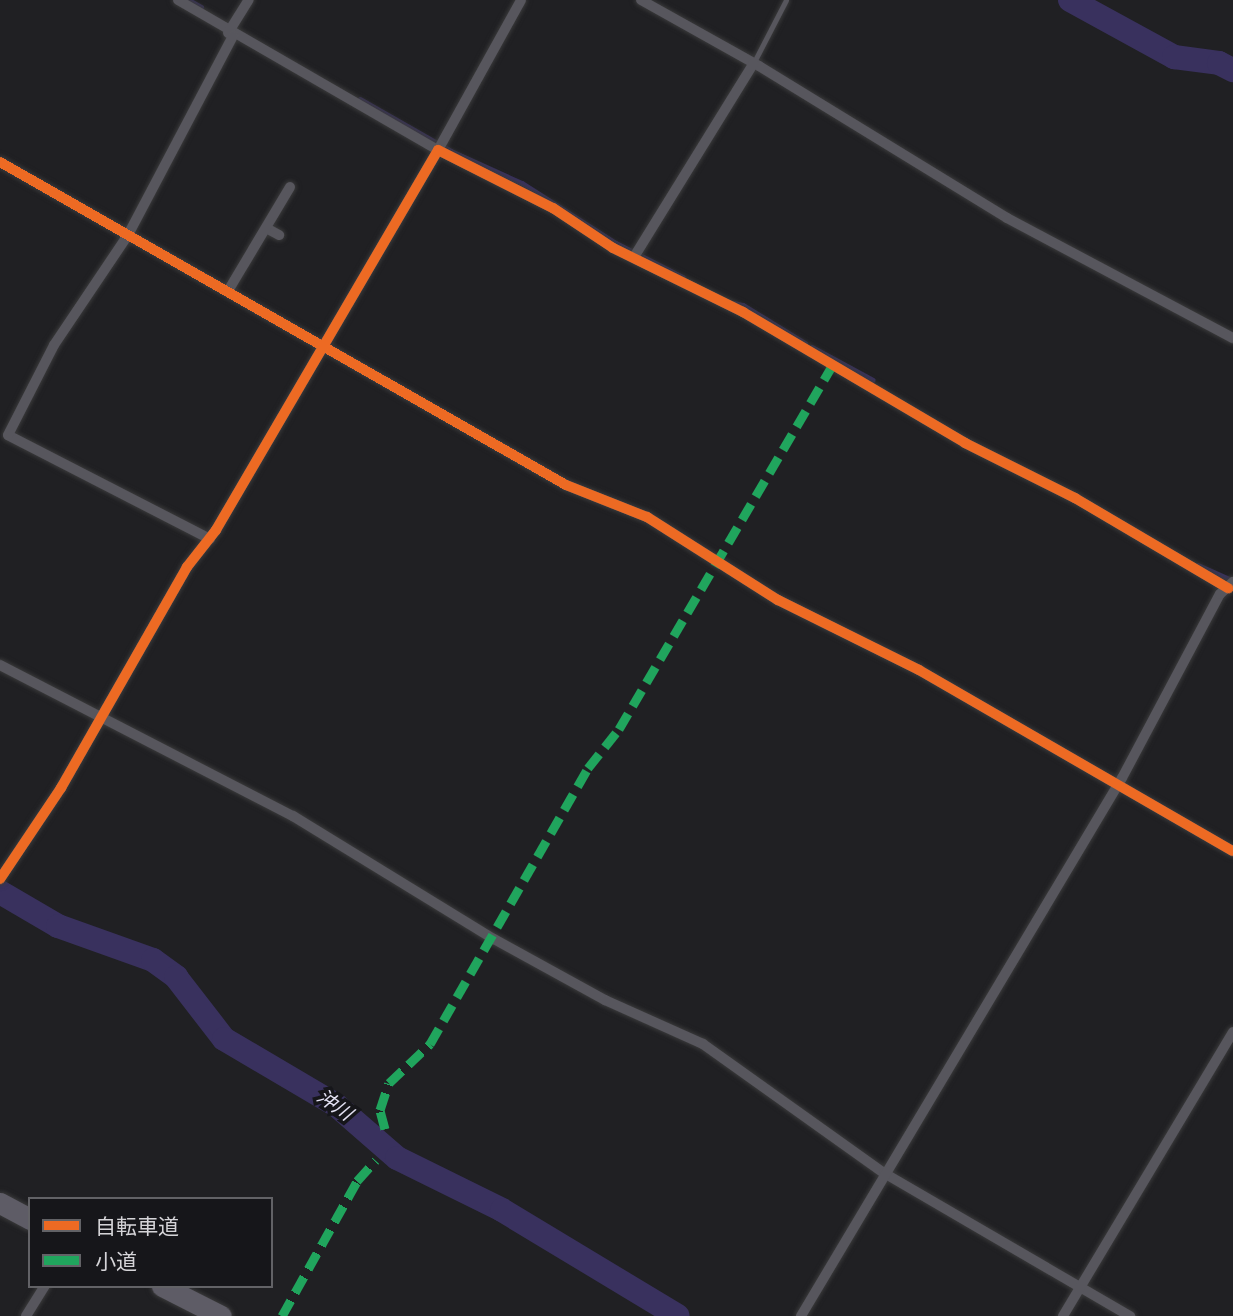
<!DOCTYPE html>
<meta charset="utf-8">
<style>
body{margin:0}
#map{position:relative;width:1233px;height:1316px;overflow:hidden;background:#202023;font-family:"Nunito Sans","Noto Sans JP",sans-serif}
div>[style]{position:absolute}
.stream>*{height:4.5px;margin:-2.25px;padding:0 2.25px;transform-origin:2.25px;border-radius:2.25px;background:#39315e}
.river>*{height:24px;margin:-12px;padding:0 12px;transform-origin:12px;border-radius:12px;background:#39315e}
.roads{filter:drop-shadow(0 0 2px #3a3a3b) drop-shadow(0 0 2px #3a3a3b)}
.lane>*{height:5px;margin:-2.5px;padding:0 2.5px;transform-origin:2.5px;border-radius:2.5px;background:#57565d}
.street>*{height:10px;margin:-5px;padding:0 5px;transform-origin:5px;border-radius:5px;background:#57565d}
.highway>*{height:21px;margin:-10.5px;padding:0 10.5px;transform-origin:10.5px;border-radius:10.5px;background:#5e5c66}
.quiet>*{height:9px;margin-top:-4.5px;transform-origin:0;background:repeating-linear-gradient(90deg,#20a55d 0 18px,transparent 0 27px)}
.cycleway>*{height:10px;margin:-5px;padding:0 5px;transform-origin:5px;border-radius:5px;background:#ed6a23}
span{translate:-50% -50%;white-space:nowrap;text-align:center;line-height:1.15;-webkit-text-stroke:7px #16161a;paint-order:stroke}
.water-label{font-size:19px;color:#e2e0f1;font-style:italic}
.legend{position:absolute;left:28px;top:1197px;width:245px;height:91px;box-sizing:border-box;background:#16161a;border:2px solid #626266;margin:0;padding:9px 12px;list-style:none;font-size:21px;color:#d5d4d8}
.legend li{display:flex;align-items:center;gap:14px;height:35px}
.legend b{width:35px;border:2px solid #626266}
</style>
<div id="map">
<div class="stream">
<i style="left:189px;top:0;width:14px;rotate:30deg"></i>
<i style="left:360px;top:99px;width:105px;rotate:29.7deg"></i>
<i style="left:451px;top:151px;width:78px;rotate:24.3deg"></i>
<i style="left:522px;top:183px;width:112px;rotate:32.6deg"></i>
<i style="left:616px;top:243px;width:75px;rotate:26.9deg"></i>
<i style="left:734px;top:303px;width:9px;rotate:13deg"></i>
<i style="left:743px;top:305px;width:73px;rotate:31.5deg"></i>
<i style="left:812px;top:347px;width:69px;rotate:28.4deg"></i>
<i style="left:1198px;top:565px;width:34px;rotate:24deg"></i>
</div>
<div class="river">
<i style="left:1070px;top:0;width:119px;rotate:28.7deg"></i>
<i style="left:1174px;top:57px;width:45px;rotate:7.6deg"></i>
<i style="left:1219px;top:63px;width:16px;rotate:27deg"></i>
<i style="left:0;top:892px;width:67px;rotate:30.4deg"></i>
<i style="left:58px;top:926px;width:101px;rotate:19.7deg"></i>
<i style="left:153px;top:960px;width:29px;rotate:36deg"></i>
<i style="left:176px;top:977px;width:78px;rotate:52.3deg"></i>
<i style="left:224px;top:1039px;width:130px;rotate:30.5deg"></i>
<i style="left:336px;top:1105px;width:81px;rotate:41deg"></i>
<i style="left:397px;top:1158px;width:117px;rotate:26.3deg"></i>
<i style="left:502px;top:1210px;width:205px;rotate:31.1deg"></i>
</div>
<div class="roads">
<div class="lane">
<i style="left:753px;top:64px;width:72px;rotate:-62.7deg"></i>
</div>
<div class="street">
<i style="left:178px;top:0;width:300px;rotate:30deg"></i>
<i style="left:438px;top:150px;width:171px;rotate:-61deg"></i>
<i style="left:641px;top:0;width:135px;rotate:29.2deg"></i>
<i style="left:759px;top:66px;width:291px;rotate:31.5deg"></i>
<i style="left:1007px;top:218px;width:256px;rotate:28deg"></i>
<i style="left:228px;top:33px;width:39px;rotate:-58deg"></i>
<i style="left:0;top:162px;width:652px;rotate:29.71deg"></i>
<i style="left:566px;top:485px;width:87px;rotate:21.6deg"></i>
<i style="left:647px;top:517px;width:155px;rotate:32.4deg"></i>
<i style="left:778px;top:600px;width:157px;rotate:26.4deg"></i>
<i style="left:919px;top:670px;width:362px;rotate:30deg"></i>
<i style="left:266px;top:228px;width:15px;rotate:28deg"></i>
<i style="left:634px;top:257px;width:227px;rotate:-58.3deg"></i>
<i style="left:228px;top:291px;width:121px;rotate:-59.2deg"></i>
<i style="left:210px;top:539px;width:227px;rotate:-152.8deg"></i>
<i style="left:8px;top:435px;width:101px;rotate:-62.9deg"></i>
<i style="left:54px;top:345px;width:133px;rotate:-56.1deg"></i>
<i style="left:128px;top:235px;width:225px;rotate:-62.2deg"></i>
<i style="left:0;top:665px;width:330px;rotate:27.3deg"></i>
<i style="left:293px;top:816px;width:236px;rotate:31.5deg"></i>
<i style="left:494px;top:939px;width:127px;rotate:28.8deg"></i>
<i style="left:605px;top:1000px;width:107px;rotate:24.2deg"></i>
<i style="left:703px;top:1044px;width:222px;rotate:35.5deg"></i>
<i style="left:884px;top:1173px;width:285px;rotate:30.2deg"></i>
<i style="left:0;top:879px;width:110px;rotate:-56.2deg"></i>
<i style="left:61px;top:788px;width:254px;rotate:-60.3deg"></i>
<i style="left:187px;top:567px;width:47px;rotate:-51.9deg"></i>
<i style="left:216px;top:530px;width:440px;rotate:-59.7deg"></i>
<i style="left:438px;top:150px;width:129px;rotate:26.8deg"></i>
<i style="left:553px;top:208px;width:72px;rotate:33.7deg"></i>
<i style="left:613px;top:248px;width:145px;rotate:26.2deg"></i>
<i style="left:743px;top:312px;width:258px;rotate:30.5deg"></i>
<i style="left:965px;top:443px;width:123px;rotate:26.6deg"></i>
<i style="left:1075px;top:498px;width:178px;rotate:30.5deg"></i>
<i style="left:26px;top:1316px;width:36px;rotate:-58deg"></i>
<i style="left:801px;top:1316px;width:626px;rotate:-59.18deg"></i>
<i style="left:1122px;top:778px;width:208px;rotate:-62deg"></i>
<i style="left:1220px;top:594px;width:18px;rotate:-43deg"></i>
<i style="left:1063px;top:1316px;width:331px;rotate:-59.1deg"></i>
</div>
<div class="highway">
<i style="left:0;top:1203px;width:34px;rotate:28deg"></i>
<i style="left:162px;top:1286px;width:66px;rotate:27deg"></i>
</div>
</div>
<div class="quiet">
<i style="left:385px;top:1129px;width:20px;rotate:-105deg"></i>
<i style="left:380px;top:1110px;width:28px;rotate:-72deg"></i>
<i style="left:389px;top:1083px;width:57px;rotate:-43.6deg"></i>
<i style="left:430px;top:1044px;width:318px;rotate:-60.2deg"></i>
<i style="left:588px;top:768px;width:50px;rotate:-51.5deg"></i>
<i style="left:619px;top:729px;width:423px;rotate:-59.6deg"></i>
<i style="left:282px;top:1316px;width:154px;rotate:-60.9deg"></i>
<i style="left:357px;top:1181px;width:28px;rotate:-48deg"></i>
</div>
<div class="cycleway">
<i style="left:0;top:162px;width:652px;rotate:29.71deg"></i>
<i style="left:566px;top:485px;width:87px;rotate:21.6deg"></i>
<i style="left:647px;top:517px;width:155px;rotate:32.4deg"></i>
<i style="left:778px;top:600px;width:157px;rotate:26.4deg"></i>
<i style="left:919px;top:670px;width:362px;rotate:30deg"></i>
<i style="left:0;top:879px;width:110px;rotate:-56.2deg"></i>
<i style="left:61px;top:788px;width:254px;rotate:-60.3deg"></i>
<i style="left:187px;top:567px;width:47px;rotate:-51.9deg"></i>
<i style="left:216px;top:530px;width:440px;rotate:-59.7deg"></i>
<i style="left:438px;top:150px;width:129px;rotate:26.8deg"></i>
<i style="left:553px;top:208px;width:72px;rotate:33.7deg"></i>
<i style="left:613px;top:248px;width:145px;rotate:26.2deg"></i>
<i style="left:743px;top:312px;width:258px;rotate:30.5deg"></i>
<i style="left:965px;top:443px;width:123px;rotate:26.6deg"></i>
<i style="left:1075px;top:498px;width:178px;rotate:30.5deg"></i>
</div>
<div class="water-label">
<span style="left:334px;top:1106px;rotate:35deg">沖川</span>
</div>
<ul class="legend">
<li><b style="height:9px;background:#ed6a23"></b>自転車道</li>
<li><b style="height:9px;background:#20a55d"></b>小道</li>
</ul>
</div>
